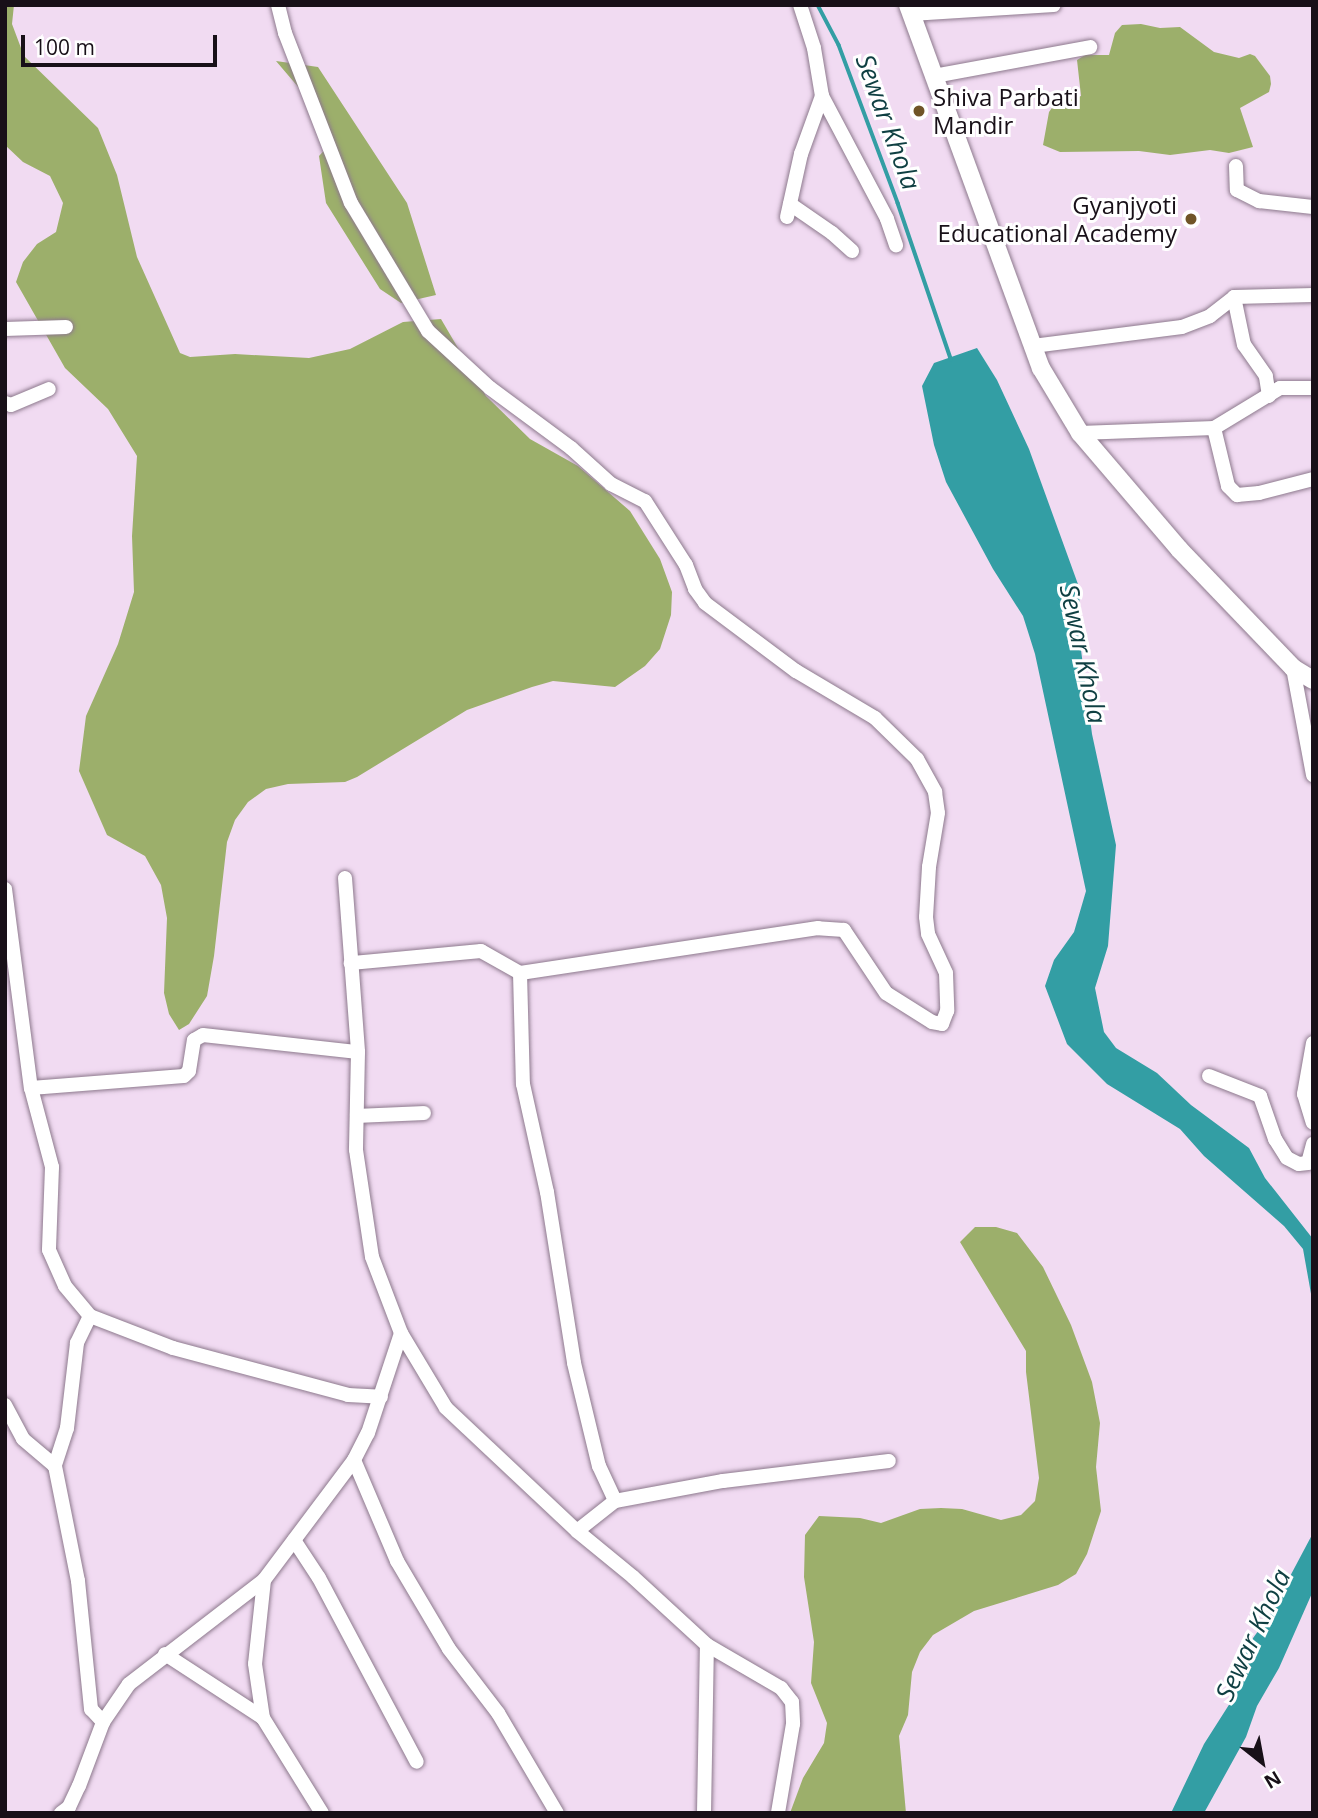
<!DOCTYPE html>
<style>
body{margin:0}
#map{position:relative;width:1318px;height:1818px;overflow:hidden;background:#f1dbf2;font-family:"Open Sans",sans-serif}
div>[style]{position:absolute}
.forest>*{inset:0;background:#9caf6b}
.water>*{inset:0;background:#339ea4}
.stream>*{height:3.5px;margin:-1.75px;padding:0 1.75px;transform-origin:1.75px;border-radius:1.75px;background:#339ea4}
.roads{filter:drop-shadow(0 0 2px #8d798d) drop-shadow(0 0 2px #8d798d)}
.minor>*{height:14px;margin:-7px;padding:0 7px;transform-origin:7px;border-radius:7px;background:#fff}
.tertiary>*{height:18px;margin:-9px;padding:0 9px;transform-origin:9px;border-radius:9px;background:#fff}
.dots>*{width:19px;height:19px;translate:-50% -50%;box-sizing:border-box;border:4px solid #fff;border-radius:50%}
span{translate:-50% -50%;white-space:nowrap;text-align:center;line-height:1.15;-webkit-text-stroke:6px #fff;paint-order:stroke}
.poi-label{font-size:24px;color:#181018}
.left{translate:0 -50%;text-align:left}
.right{translate:-100% -50%;text-align:right}
.water-label{font-size:26px;color:#0f3f42;font-style:italic}
.frame{position:absolute;inset:0;border:7px solid #181018;pointer-events:none}
.north{position:absolute;left:1227px;top:1727px;width:70px;height:70px;-webkit-text-stroke:5px #fff;paint-order:stroke;rotate:149deg;font-size:19px;font-weight:700;line-height:28px;text-align:center;color:#181018}
.north::after{content:'';display:block;margin:auto;width:24px;height:32px;background:#181018;clip-path:polygon(50% 0,100% 100%,50% 72%,0 100%)}
.scale{position:absolute;left:21px;top:35px;width:196px;height:32px;box-sizing:border-box;border:4px solid #181018;border-top:0;padding-left:9px;font-size:21px;line-height:24px;white-space:nowrap;color:#181018;-webkit-text-stroke:5px #fff;paint-order:stroke}
</style>
<div id="map">
<div class="forest">
<i style="clip-path:polygon(5px 5px,14px 5px,12px 24px,24px 56px,98px 128px,117px 175px,137px 257px,180px 353px,190px 357px,235px 354px,309px 358px,350px 349px,403px 322px,441px 319px,486px 396px,530px 439px,578px 466px,630px 511px,660px 559px,672px 592px,671px 615px,660px 649px,645px 666px,615px 687px,553px 681px,532px 687px,467px 710px,357px 777px,345px 782px,288px 784px,266px 789px,248px 802px,235px 820px,227px 842px,214px 956px,207px 996px,189px 1024px,179px 1030px,169px 1014px,164px 993px,167px 918px,161px 885px,145px 856px,107px 835px,79px 771px,86px 716px,118px 644px,134px 592px,132px 536px,137px 456px,108px 409px,65px 368px,16px 282px,23px 262px,37px 244px,56px 232px,63px 203px,50px 176px,23px 162px,5px 145px)"></i>
<i style="clip-path:polygon(1141px 24px,1160px 28px,1180px 27px,1214px 52px,1239px 58px,1250px 54px,1255px 56px,1270px 76px,1271px 84px,1269px 92px,1240px 108px,1253px 147px,1229px 153px,1210px 150px,1170px 155px,1139px 151px,1060px 152px,1043px 145px,1049px 112px,1054px 105px,1081px 96px,1077px 60px,1085px 55px,1109px 55px,1115px 33px,1122px 25px)"></i>
<i style="clip-path:polygon(276px 61px,318px 67px,407px 203px,436px 295px,401px 303px,380px 289px,326px 203px,319px 156px,332px 142px,299px 88px)"></i>
<i style="clip-path:polygon(975px 1227px,996px 1227px,1017px 1233px,1043px 1267px,1071px 1325px,1092px 1382px,1100px 1423px,1096px 1467px,1101px 1511px,1087px 1554px,1076px 1574px,1058px 1585px,974px 1611px,933px 1635px,920px 1652px,912px 1672px,908px 1715px,899px 1736px,906px 1813px,790px 1813px,803px 1778px,824px 1743px,827px 1723px,811px 1683px,814px 1642px,804px 1577px,805px 1535px,819px 1516px,860px 1518px,881px 1523px,920px 1509px,941px 1508px,962px 1509px,1001px 1520px,1021px 1515px,1035px 1501px,1039px 1478px,1026px 1372px,1026px 1351px,960px 1242px)"></i>
</div>
<div class="water">
<i style="clip-path:polygon(977px 348px,997px 380px,1029px 449px,1079px 587px,1081px 650px,1092px 734px,1116px 845px,1108px 946px,1095px 988px,1104px 1032px,1116px 1048px,1157px 1073px,1191px 1105px,1249px 1148px,1265px 1178px,1313px 1239px,1313px 1305px,1303px 1249px,1284px 1226px,1204px 1156px,1180px 1129px,1107px 1084px,1067px 1044px,1045px 986px,1054px 960px,1074px 932px,1086px 891px,1035px 654px,1023px 616px,993px 569px,946px 482px,934px 445px,922px 386px,934px 363px)"></i>
<i style="clip-path:polygon(1313px 1533px,1313px 1591px,1279px 1668px,1257px 1706px,1246px 1737px,1204px 1813px,1171px 1813px,1204px 1744px,1232px 1700px,1248px 1645px,1269px 1616px)"></i>
</div>
<div class="stream">
<i style="left:818px;top:5px;width:45px;rotate:62.3deg"></i>
<i style="left:839px;top:45px;width:169px;rotate:69.5deg"></i>
<i style="left:898px;top:203px;width:165px;rotate:71.2deg"></i>
</div>
<div class="roads">
<div class="minor">
<i style="left:278px;top:5px;width:29px;rotate:76deg"></i>
<i style="left:285px;top:33px;width:182px;rotate:68.8deg"></i>
<i style="left:351px;top:203px;width:149px;rotate:59deg"></i>
<i style="left:428px;top:331px;width:84px;rotate:42.6deg"></i>
<i style="left:490px;top:388px;width:101px;rotate:36.5deg"></i>
<i style="left:571px;top:448px;width:54px;rotate:42deg"></i>
<i style="left:611px;top:484px;width:38px;rotate:27deg"></i>
<i style="left:645px;top:501px;width:76px;rotate:57.4deg"></i>
<i style="left:686px;top:565px;width:26px;rotate:69deg"></i>
<i style="left:695px;top:589px;width:17px;rotate:54deg"></i>
<i style="left:705px;top:603px;width:114px;rotate:36.8deg"></i>
<i style="left:796px;top:671px;width:92px;rotate:30.7deg"></i>
<i style="left:875px;top:718px;width:59px;rotate:44.3deg"></i>
<i style="left:917px;top:759px;width:38px;rotate:61deg"></i>
<i style="left:935px;top:792px;width:21px;rotate:82deg"></i>
<i style="left:938px;top:813px;width:55px;rotate:99.5deg"></i>
<i style="left:929px;top:867px;width:50px;rotate:93.4deg"></i>
<i style="left:926px;top:917px;width:17px;rotate:83deg"></i>
<i style="left:928px;top:934px;width:43px;rotate:65.2deg"></i>
<i style="left:946px;top:973px;width:38px;rotate:88deg"></i>
<i style="left:947px;top:1011px;width:14px;rotate:111deg"></i>
<i style="left:942px;top:1024px;width:10px;rotate:-169deg"></i>
<i style="left:932px;top:1022px;width:54px;rotate:-147.8deg"></i>
<i style="left:886px;top:993px;width:76px;rotate:-123.7deg"></i>
<i style="left:844px;top:930px;width:26px;rotate:-176deg"></i>
<i style="left:818px;top:928px;width:301px;rotate:171.4deg"></i>
<i style="left:520px;top:973px;width:45px;rotate:-150.6deg"></i>
<i style="left:481px;top:951px;width:131px;rotate:174.7deg"></i>
<i style="left:911px;top:14px;width:143px;rotate:-3.6deg"></i>
<i style="left:934px;top:76px;width:159px;rotate:-10.5deg"></i>
<i style="left:822px;top:96px;width:139px;rotate:62.1deg"></i>
<i style="left:887px;top:219px;width:28px;rotate:71deg"></i>
<i style="left:1236px;top:166px;width:24px;rotate:88deg"></i>
<i style="left:1237px;top:190px;width:25px;rotate:27deg"></i>
<i style="left:1259px;top:201px;width:54px;rotate:6.3deg"></i>
<i style="left:790px;top:204px;width:51px;rotate:34.6deg"></i>
<i style="left:832px;top:233px;width:27px;rotate:42deg"></i>
<i style="left:787px;top:217px;width:65px;rotate:-77.5deg"></i>
<i style="left:801px;top:154px;width:62px;rotate:-70.1deg"></i>
<i style="left:822px;top:96px;width:49px;rotate:-99.5deg"></i>
<i style="left:814px;top:48px;width:45px;rotate:-108deg"></i>
<i style="left:5px;top:329px;width:61px;rotate:-1.9deg"></i>
<i style="left:1033px;top:346px;width:150px;rotate:-7.3deg"></i>
<i style="left:1182px;top:327px;width:30px;rotate:-21deg"></i>
<i style="left:1210px;top:316px;width:31px;rotate:-38deg"></i>
<i style="left:1313px;top:388px;width:33px;rotate:180deg"></i>
<i style="left:1280px;top:388px;width:77px;rotate:148.8deg"></i>
<i style="left:1214px;top:428px;width:60px;rotate:76.4deg"></i>
<i style="left:1228px;top:486px;width:13px;rotate:45deg"></i>
<i style="left:1237px;top:495px;width:22px;rotate:-5deg"></i>
<i style="left:1259px;top:493px;width:56px;rotate:-14.5deg"></i>
<i style="left:1269px;top:396px;width:20px;rotate:-99deg"></i>
<i style="left:1266px;top:376px;width:38px;rotate:-125deg"></i>
<i style="left:1244px;top:345px;width:49px;rotate:-101.8deg"></i>
<i style="left:1234px;top:297px;width:79px;rotate:-1.5deg"></i>
<i style="left:5px;top:403px;width:6px;rotate:18deg"></i>
<i style="left:11px;top:405px;width:41px;rotate:-22.8deg"></i>
<i style="left:1080px;top:433px;width:134px;rotate:-2.1deg"></i>
<i style="left:1293px;top:668px;width:109px;rotate:79.4deg"></i>
<i style="left:345px;top:878px;width:174px;rotate:85.7deg"></i>
<i style="left:358px;top:1052px;width:98px;rotate:91.2deg"></i>
<i style="left:356px;top:1150px;width:108px;rotate:81.5deg"></i>
<i style="left:372px;top:1257px;width:81px;rotate:69.1deg"></i>
<i style="left:401px;top:1333px;width:87px;rotate:59deg"></i>
<i style="left:446px;top:1408px;width:180px;rotate:43.2deg"></i>
<i style="left:577px;top:1531px;width:72px;rotate:39.4deg"></i>
<i style="left:633px;top:1577px;width:100px;rotate:42.6deg"></i>
<i style="left:707px;top:1645px;width:86px;rotate:30.2deg"></i>
<i style="left:781px;top:1688px;width:18px;rotate:52deg"></i>
<i style="left:792px;top:1702px;width:22px;rotate:87deg"></i>
<i style="left:793px;top:1724px;width:90px;rotate:99.6deg"></i>
<i style="left:5px;top:889px;width:201px;rotate:82.6deg"></i>
<i style="left:31px;top:1088px;width:82px;rotate:75.1deg"></i>
<i style="left:52px;top:1167px;width:83px;rotate:92.1deg"></i>
<i style="left:49px;top:1250px;width:39px;rotate:66deg"></i>
<i style="left:65px;top:1286px;width:39px;rotate:50deg"></i>
<i style="left:90px;top:1316px;width:89px;rotate:21.1deg"></i>
<i style="left:173px;top:1348px;width:181px;rotate:15deg"></i>
<i style="left:348px;top:1395px;width:33px;rotate:3deg"></i>
<i style="left:520px;top:973px;width:111px;rotate:88.5deg"></i>
<i style="left:523px;top:1084px;width:111px;rotate:77.5deg"></i>
<i style="left:547px;top:1192px;width:173px;rotate:81deg"></i>
<i style="left:574px;top:1363px;width:106px;rotate:76.4deg"></i>
<i style="left:599px;top:1466px;width:38px;rotate:65deg"></i>
<i style="left:1313px;top:1043px;width:52px;rotate:100deg"></i>
<i style="left:1304px;top:1094px;width:30px;rotate:73deg"></i>
<i style="left:1209px;top:1076px;width:55px;rotate:21.4deg"></i>
<i style="left:1260px;top:1096px;width:46px;rotate:70.8deg"></i>
<i style="left:1275px;top:1139px;width:22px;rotate:58deg"></i>
<i style="left:1287px;top:1158px;width:13px;rotate:27deg"></i>
<i style="left:1299px;top:1164px;width:9px;rotate:-6deg"></i>
<i style="left:1308px;top:1163px;width:20px;rotate:-75deg"></i>
<i style="left:31px;top:1088px;width:153px;rotate:-4.5deg"></i>
<i style="left:184px;top:1076px;width:7px;rotate:-45deg"></i>
<i style="left:189px;top:1071px;width:31px;rotate:-81deg"></i>
<i style="left:194px;top:1040px;width:10px;rotate:-29deg"></i>
<i style="left:203px;top:1035px;width:156px;rotate:6.3deg"></i>
<i style="left:357px;top:1116px;width:67px;rotate:-2.6deg"></i>
<i style="left:90px;top:1316px;width:30px;rotate:116deg"></i>
<i style="left:77px;top:1343px;width:86px;rotate:96.7deg"></i>
<i style="left:67px;top:1428px;width:40px;rotate:108deg"></i>
<i style="left:55px;top:1466px;width:117px;rotate:78.7deg"></i>
<i style="left:78px;top:1581px;width:129px;rotate:84.2deg"></i>
<i style="left:91px;top:1709px;width:18px;rotate:47deg"></i>
<i style="left:5px;top:1405px;width:38px;rotate:62deg"></i>
<i style="left:23px;top:1439px;width:42px;rotate:40.2deg"></i>
<i style="left:354px;top:1460px;width:110px;rotate:66.9deg"></i>
<i style="left:397px;top:1561px;width:102px;rotate:59.4deg"></i>
<i style="left:449px;top:1649px;width:81px;rotate:52.6deg"></i>
<i style="left:498px;top:1713px;width:116px;rotate:59.5deg"></i>
<i style="left:577px;top:1531px;width:48px;rotate:-38.3deg"></i>
<i style="left:615px;top:1501px;width:110px;rotate:-10.5deg"></i>
<i style="left:723px;top:1481px;width:167px;rotate:-6.9deg"></i>
<i style="left:294px;top:1540px;width:45px;rotate:56.7deg"></i>
<i style="left:319px;top:1578px;width:208px;rotate:62deg"></i>
<i style="left:264px;top:1580px;width:84px;rotate:96.1deg"></i>
<i style="left:255px;top:1664px;width:55px;rotate:81.6deg"></i>
<i style="left:263px;top:1718px;width:112px;rotate:58.2deg"></i>
<i style="left:165px;top:1654px;width:117px;rotate:33.1deg"></i>
<i style="left:61px;top:1813px;width:10px;rotate:-37deg"></i>
<i style="left:69px;top:1807px;width:23px;rotate:-65deg"></i>
<i style="left:79px;top:1786px;width:68px;rotate:-69.4deg"></i>
<i style="left:103px;top:1722px;width:46px;rotate:-55.6deg"></i>
<i style="left:129px;top:1684px;width:170px;rotate:-37.6deg"></i>
<i style="left:264px;top:1580px;width:150px;rotate:-53.1deg"></i>
<i style="left:354px;top:1460px;width:30px;rotate:-63deg"></i>
<i style="left:368px;top:1433px;width:105px;rotate:-71.7deg"></i>
<i style="left:704px;top:1813px;width:168px;rotate:-89deg"></i>
</div>
<div class="tertiary">
<i style="left:908px;top:5px;width:387px;rotate:69.9deg"></i>
<i style="left:1041px;top:368px;width:76px;rotate:59deg"></i>
<i style="left:1080px;top:433px;width:153px;rotate:49.5deg"></i>
<i style="left:1179px;top:549px;width:165px;rotate:46.2deg"></i>
<i style="left:1293px;top:668px;width:23px;rotate:31deg"></i>
</div>
</div>
<div class="dots">
<i style="left:919px;top:111px;background:#705427"></i>
<i style="left:1191px;top:219px;background:#705427"></i>
</div>
<div class="poi-label">
<span class="left" style="left:933px;top:111px">Shiva Parbati<br>Mandir</span>
<span class="right" style="left:1177px;top:219px">Gyanjyoti<br>Educational Academy</span>
</div>
<div class="water-label">
<span style="left:888px;top:122px;rotate:70deg">Sewar Khola</span>
<span style="left:1083px;top:654px;rotate:78deg">Sewar Khola</span>
<span style="left:1253px;top:1635px;rotate:-65deg">Sewar Khola</span>
</div>
<div class="frame"></div>
<div class="north">N</div>
<div class="scale">100 m</div>
</div>
